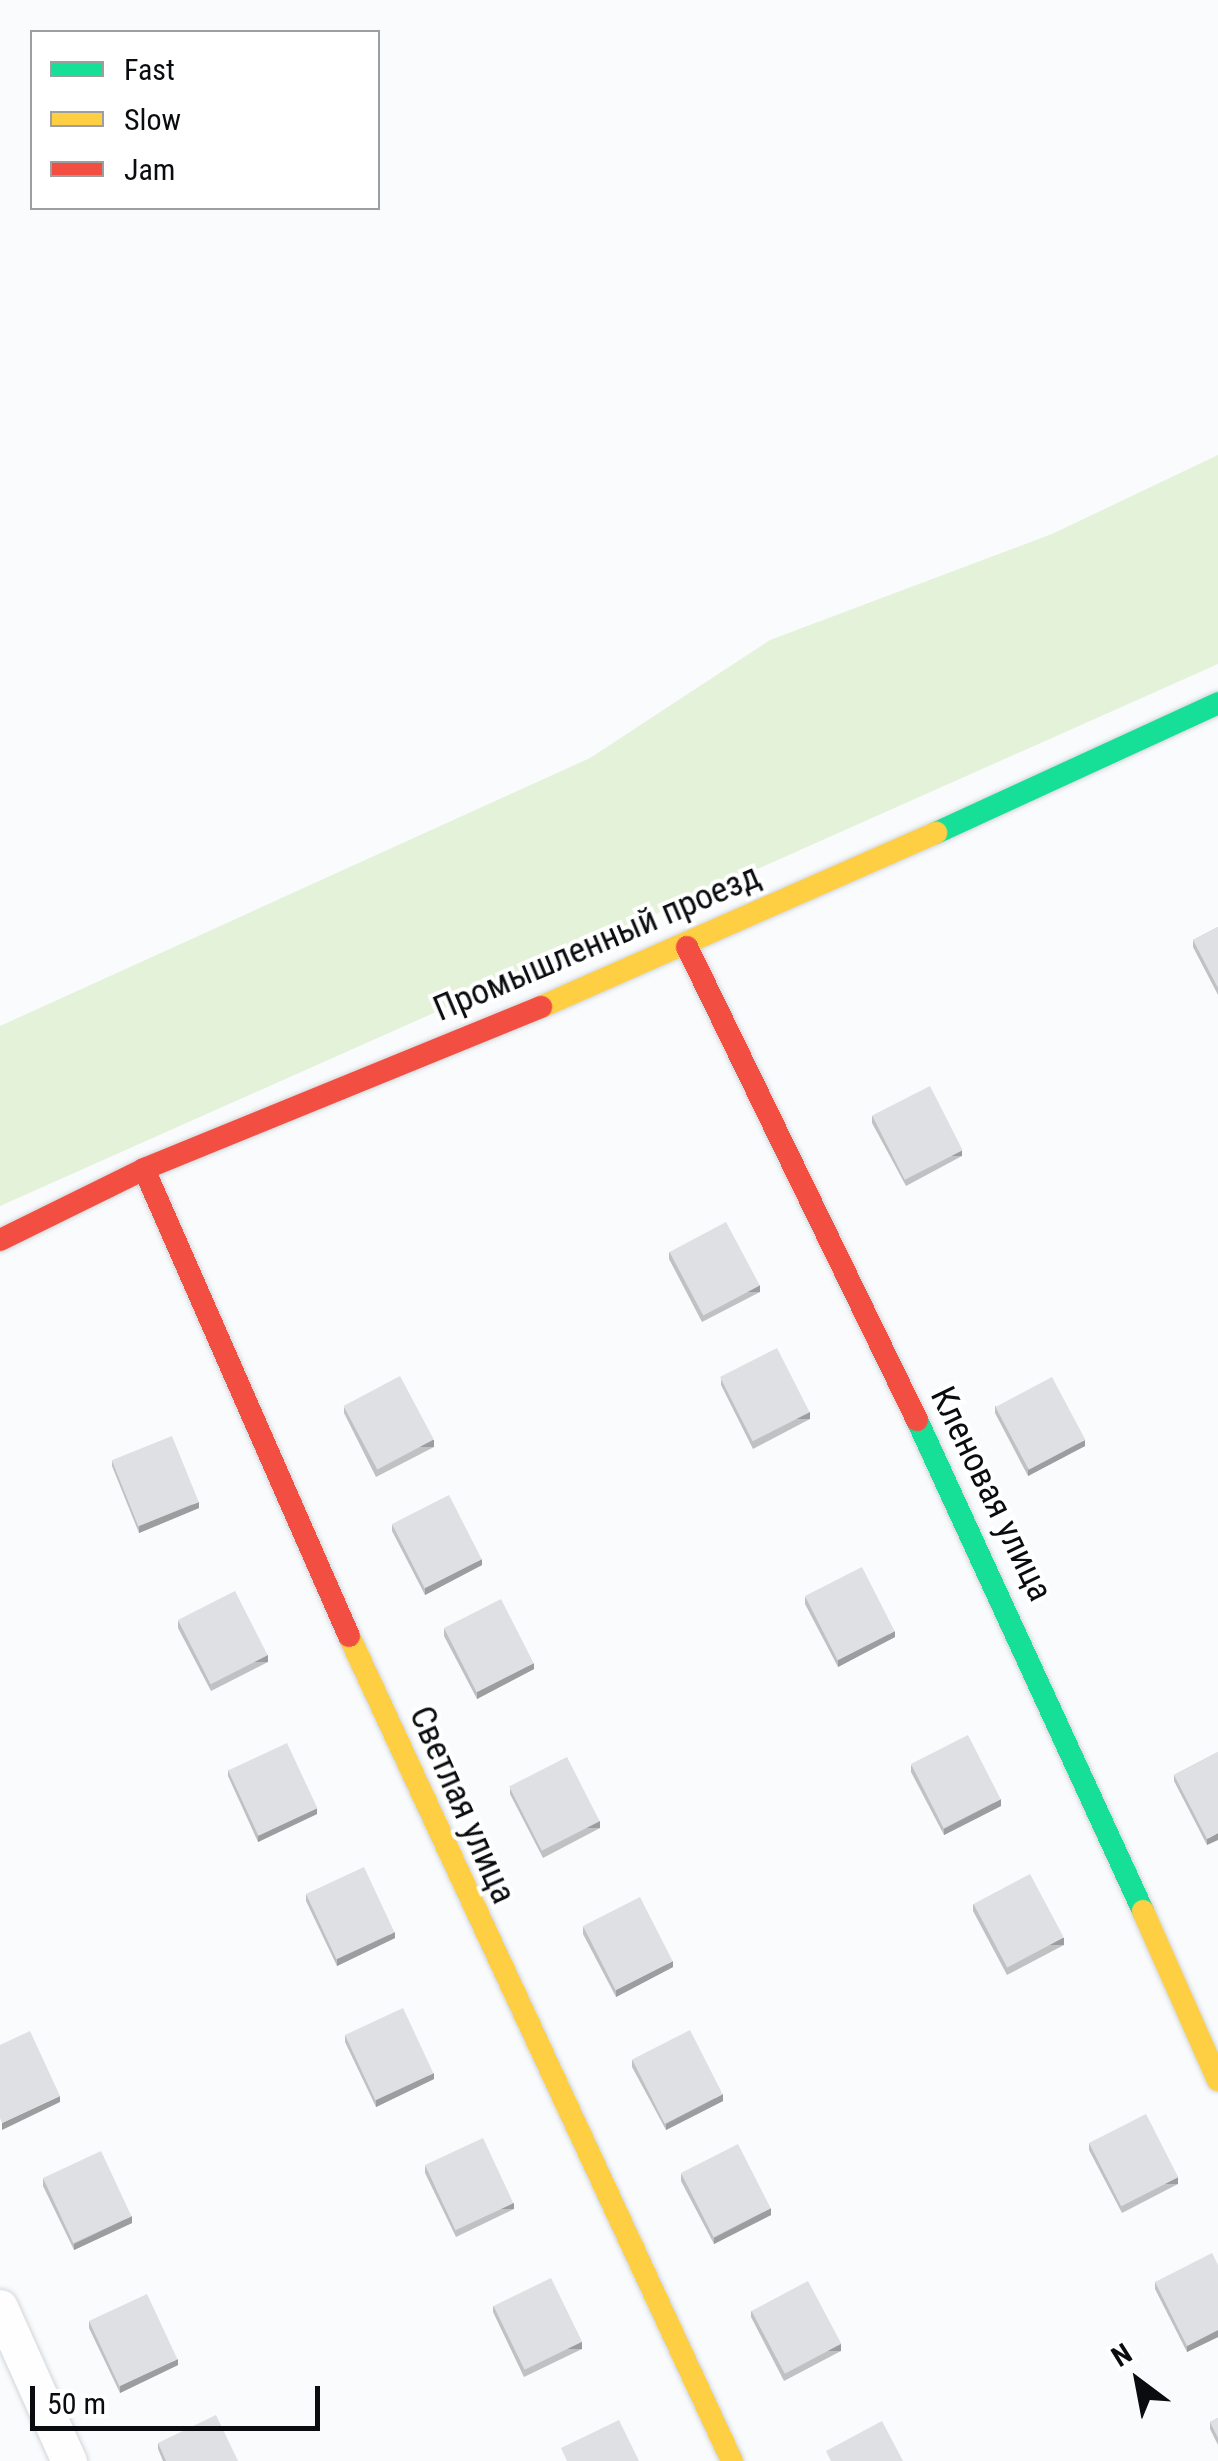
<!DOCTYPE html>
<meta charset="utf-8">
<style>
body{margin:0}
#map{position:relative;width:1218px;height:2461px;overflow:hidden;background:#f9fbfd;font-family:"Roboto Condensed",sans-serif}
div>[style]{position:absolute}
.green>*{inset:0;background:#e5f2da}
.roads{filter:drop-shadow(0 0 2px #d3d5d7) drop-shadow(0 0 2px #d3d5d7)}
.street>*{height:35px;margin:-17.5px;padding:0 17.5px;transform-origin:17.5px;border-radius:17.5px;background:#fefeff}
.fast>*{height:22px;margin:-11px;padding:0 11px;transform-origin:11px;border-radius:11px;background:#16e098}
.slow>*{height:22px;margin:-11px;padding:0 11px;transform-origin:11px;border-radius:11px;background:#ffcf43}
.jam>*{height:22px;margin:-11px;padding:0 11px;transform-origin:11px;border-radius:11px;background:#f24e42}
.wall>*{inset:0;background:#bfc1c3}
.shaded-wall>*{inset:0;background:#9b9d9f;transform-origin:0 0}
.building>*{inset:0;background:#dee0e3;transform-origin:0 0}
span{translate:-50% -50%;white-space:nowrap;text-align:center;line-height:1.15;-webkit-text-stroke:8px #fff;paint-order:stroke}
.street-label{font-size:35px;color:#0a0c0f}
.legend{position:absolute;left:30px;top:30px;width:350px;height:180px;box-sizing:border-box;background:#fff;border:2px solid #9d9e9f;margin:0;padding:12px 18px;list-style:none;font-size:30px;color:#0a0c0f}
.legend li{display:flex;align-items:center;gap:20px;height:50px}
.legend b{width:50px;border:2px solid #9d9e9f}
.north{position:absolute;left:1088px;top:2331px;width:100px;height:100px;-webkit-text-stroke:8px #fff;paint-order:stroke;rotate:328deg;font-size:28px;font-weight:700;line-height:40px;text-align:center;color:#0a0c0f}
.north::after{content:'';display:block;margin:auto;width:35px;height:45px;background:#0a0c0f;clip-path:polygon(50% 0,100% 100%,50% 72%,0 100%)}
.scale{position:absolute;left:30px;top:2386px;width:290px;height:45px;box-sizing:border-box;border:5px solid #0a0c0f;border-top:0;padding-left:12px;font-size:30px;line-height:35px;white-space:nowrap;color:#0a0c0f;-webkit-text-stroke:8px #fff;paint-order:stroke}
</style>
<div id="map">
<div class="green">
<i style="clip-path:polygon(1218px 455px,1218px 664px,0 1206px,0 1026px,590px 758px,770px 640px,1052px 534px)"></i>
</div>
<div class="roads">
<div class="street">
<i style="left:0;top:2307px;width:169px;rotate:65.9deg"></i>
</div>
<div class="fast">
<i style="left:936px;top:833px;width:311px;rotate:-24.7deg"></i>
<i style="left:917px;top:1420px;width:541px;rotate:65.28deg"></i>
</div>
<div class="slow">
<i style="left:541px;top:1007px;width:432px;rotate:-23.8deg"></i>
<i style="left:349px;top:1636px;width:910px;rotate:65.1deg"></i>
<i style="left:1143px;top:1911px;width:185px;rotate:66.1deg"></i>
</div>
<div class="jam">
<i style="left:687px;top:947px;width:526px;rotate:64.07deg"></i>
<i style="left:144px;top:1169px;width:510px;rotate:66.3deg"></i>
<i style="left:0;top:1240px;width:161px;rotate:-26.2deg"></i>
<i style="left:144px;top:1169px;width:429px;rotate:-22.2deg"></i>
</div>
</div>
<div class="wall">
<i style="clip-path:polygon(1218px 927px,1218px 995px,1193px 947px,1193px 940px)"></i>
<i style="clip-path:polygon(872px 1116px,962px 1156px,906px 1186px,872px 1123px)"></i>
<i style="clip-path:polygon(669px 1252px,760px 1292px,702px 1322px,669px 1259px)"></i>
<i style="clip-path:polygon(721px 1378px,810px 1419px,753px 1449px,721px 1385px)"></i>
<i style="clip-path:polygon(995px 1406px,1085px 1446px,1028px 1476px,995px 1413px)"></i>
<i style="clip-path:polygon(344px 1407px,434px 1447px,376px 1477px,344px 1413px)"></i>
<i style="clip-path:polygon(112px 1460px,199px 1508px,139px 1533px,112px 1466px)"></i>
<i style="clip-path:polygon(392px 1525px,482px 1565px,425px 1595px,392px 1531px)"></i>
<i style="clip-path:polygon(805px 1597px,895px 1637px,838px 1667px,805px 1604px)"></i>
<i style="clip-path:polygon(178px 1621px,268px 1662px,211px 1691px,178px 1628px)"></i>
<i style="clip-path:polygon(444px 1629px,534px 1669px,477px 1699px,444px 1636px)"></i>
<i style="clip-path:polygon(1218px 1752px,1207px 1845px,1174px 1781px,1174px 1775px)"></i>
<i style="clip-path:polygon(911px 1765px,1001px 1806px,944px 1835px,911px 1772px)"></i>
<i style="clip-path:polygon(228px 1770px,317px 1814px,258px 1842px,228px 1776px)"></i>
<i style="clip-path:polygon(510px 1788px,600px 1828px,543px 1858px,510px 1794px)"></i>
<i style="clip-path:polygon(306px 1894px,395px 1938px,337px 1966px,306px 1901px)"></i>
<i style="clip-path:polygon(973px 1904px,1064px 1945px,1007px 1975px,973px 1911px)"></i>
<i style="clip-path:polygon(583px 1927px,673px 1967px,616px 1997px,583px 1934px)"></i>
<i style="clip-path:polygon(345px 2035px,434px 2079px,376px 2107px,345px 2042px)"></i>
<i style="clip-path:polygon(632px 2060px,723px 2101px,666px 2130px,632px 2067px)"></i>
<i style="clip-path:polygon(1089px 2143px,1178px 2184px,1122px 2213px,1089px 2150px)"></i>
<i style="clip-path:polygon(425px 2166px,514px 2209px,456px 2237px,425px 2173px)"></i>
<i style="clip-path:polygon(681px 2174px,771px 2215px,714px 2244px,681px 2181px)"></i>
<i style="clip-path:polygon(43px 2179px,132px 2223px,74px 2250px,43px 2186px)"></i>
<i style="clip-path:polygon(1218px 2265px,1218px 2337px,1187px 2352px,1155px 2289px,1155px 2282px)"></i>
<i style="clip-path:polygon(493px 2306px,582px 2349px,524px 2377px,493px 2312px)"></i>
<i style="clip-path:polygon(751px 2311px,841px 2351px,784px 2381px,751px 2317px)"></i>
<i style="clip-path:polygon(89px 2321px,178px 2365px,120px 2393px,89px 2328px)"></i>
<i style="clip-path:polygon(1218px 2418px,1218px 2445px,1210px 2429px,1210px 2422px)"></i>
<i style="clip-path:polygon(158px 2443px,238px 2461px,163px 2461px,158px 2449px)"></i>
</div>
<div class="shaded-wall">
<i style="left:962px;top:1150px;width:6px;height:64px;rotate:90deg"></i>
<i style="left:760px;top:1285px;width:7px;height:65px;rotate:90deg"></i>
<i style="left:810px;top:1412px;width:7px;height:64px;rotate:90deg"></i>
<i style="left:434px;top:1440px;width:7px;height:65px;rotate:90deg"></i>
<i style="clip-path:polygon(1085px 1440px,1085px 1446px,1028px 1476px,1028px 1469px)"></i>
<i style="clip-path:polygon(199px 1502px,199px 1508px,139px 1533px,139px 1526px)"></i>
<i style="clip-path:polygon(482px 1559px,482px 1565px,425px 1595px,425px 1588px)"></i>
<i style="clip-path:polygon(895px 1631px,895px 1637px,838px 1667px,838px 1660px)"></i>
<i style="left:268px;top:1655px;width:7px;height:64px;rotate:90deg"></i>
<i style="clip-path:polygon(534px 1663px,534px 1669px,477px 1699px,477px 1692px)"></i>
<i style="clip-path:polygon(1001px 1799px,1001px 1806px,944px 1835px,944px 1829px)"></i>
<i style="clip-path:polygon(317px 1808px,317px 1814px,258px 1842px,258px 1835px)"></i>
<i style="left:600px;top:1821px;width:7px;height:64px;rotate:90deg"></i>
<i style="clip-path:polygon(1218px 1833px,1218px 1840px,1207px 1845px,1207px 1839px)"></i>
<i style="clip-path:polygon(395px 1932px,395px 1938px,337px 1966px,337px 1959px)"></i>
<i style="left:1064px;top:1938px;width:7px;height:64px;rotate:90deg"></i>
<i style="clip-path:polygon(673px 1961px,673px 1967px,616px 1997px,616px 1990px)"></i>
<i style="clip-path:polygon(434px 2073px,434px 2079px,376px 2107px,376px 2100px)"></i>
<i style="clip-path:polygon(723px 2094px,723px 2101px,666px 2130px,666px 2124px)"></i>
<i style="clip-path:polygon(60px 2096px,60px 2102px,2px 2130px,2px 2123px)"></i>
<i style="left:1178px;top:2177px;width:7px;height:63px;rotate:90deg"></i>
<i style="left:514px;top:2203px;width:6px;height:64px;rotate:90deg"></i>
<i style="clip-path:polygon(771px 2208px,771px 2215px,714px 2244px,714px 2238px)"></i>
<i style="clip-path:polygon(132px 2216px,132px 2223px,74px 2250px,74px 2244px)"></i>
<i style="clip-path:polygon(1218px 2330px,1218px 2337px,1187px 2352px,1187px 2346px)"></i>
<i style="left:582px;top:2342px;width:7px;height:64px;rotate:90deg"></i>
<i style="left:841px;top:2344px;width:7px;height:64px;rotate:90deg"></i>
<i style="clip-path:polygon(178px 2359px,178px 2365px,120px 2393px,120px 2386px)"></i>
</div>
<div class="building">
<i style="clip-path:polygon(1218px 927px,1218px 988px,1193px 940px)"></i>
<i style="left:930px;top:1086px;width:72px;height:65px;rotate:63deg"></i>
<i style="left:726px;top:1222px;width:72px;height:64px;rotate:62deg"></i>
<i style="left:777px;top:1348px;width:72px;height:64px;rotate:63deg"></i>
<i style="left:400px;top:1376px;width:72px;height:64px;rotate:62deg"></i>
<i style="left:1052px;top:1377px;width:71px;height:64px;rotate:62deg"></i>
<i style="left:172px;top:1436px;width:71px;height:65px;rotate:68deg"></i>
<i style="left:449px;top:1495px;width:72px;height:64px;rotate:63deg"></i>
<i style="left:862px;top:1567px;width:72px;height:64px;rotate:63deg"></i>
<i style="left:235px;top:1591px;width:72px;height:64px;rotate:63deg"></i>
<i style="left:501px;top:1599px;width:72px;height:64px;rotate:63deg"></i>
<i style="left:968px;top:1735px;width:72px;height:64px;rotate:63deg"></i>
<i style="left:287px;top:1743px;width:72px;height:65px;rotate:65deg"></i>
<i style="clip-path:polygon(1218px 1752px,1218px 1833px,1207px 1839px,1174px 1775px)"></i>
<i style="left:567px;top:1757px;width:72px;height:65px;rotate:63deg"></i>
<i style="left:364px;top:1867px;width:72px;height:64px;rotate:65deg"></i>
<i style="left:1030px;top:1874px;width:72px;height:64px;rotate:62deg"></i>
<i style="left:640px;top:1897px;width:72px;height:64px;rotate:63deg"></i>
<i style="left:403px;top:2008px;width:72px;height:64px;rotate:65deg"></i>
<i style="left:690px;top:2030px;width:72px;height:65px;rotate:63deg"></i>
<i style="clip-path:polygon(30px 2031px,60px 2096px,2px 2123px,0 2118px,0 2045px)"></i>
<i style="left:1146px;top:2114px;width:71px;height:64px;rotate:63deg"></i>
<i style="left:483px;top:2138px;width:72px;height:64px;rotate:65deg"></i>
<i style="left:738px;top:2144px;width:72px;height:64px;rotate:63deg"></i>
<i style="left:101px;top:2151px;width:72px;height:64px;rotate:65deg"></i>
<i style="clip-path:polygon(1212px 2253px,1218px 2265px,1218px 2330px,1187px 2346px,1155px 2282px)"></i>
<i style="left:551px;top:2278px;width:71px;height:64px;rotate:64deg"></i>
<i style="left:808px;top:2281px;width:71px;height:64px;rotate:62deg"></i>
<i style="left:147px;top:2294px;width:72px;height:64px;rotate:65deg"></i>
<i style="clip-path:polygon(216px 2415px,238px 2461px,166px 2461px,158px 2443px)"></i>
<i style="clip-path:polygon(1218px 2418px,1218px 2438px,1210px 2422px)"></i>
<i style="clip-path:polygon(619px 2420px,639px 2461px,567px 2461px,561px 2448px)"></i>
<i style="clip-path:polygon(882px 2421px,903px 2461px,831px 2461px,826px 2451px)"></i>
</div>
<div class="street-label">
<span style="left:597px;top:943px;rotate:-23deg">Промышленный проезд</span>
<span style="left:991px;top:1494px;rotate:64deg">Кленовая улица</span>
<span style="left:462px;top:1805px;rotate:66deg">Светлая улица</span>
</div>
<ul class="legend">
<li><b style="height:12px;background:#16e098"></b>Fast</li>
<li><b style="height:12px;background:#ffcf43"></b>Slow</li>
<li><b style="height:12px;background:#f24e42"></b>Jam</li>
</ul>
<div class="north">N</div>
<div class="scale">50 m</div>
</div>
